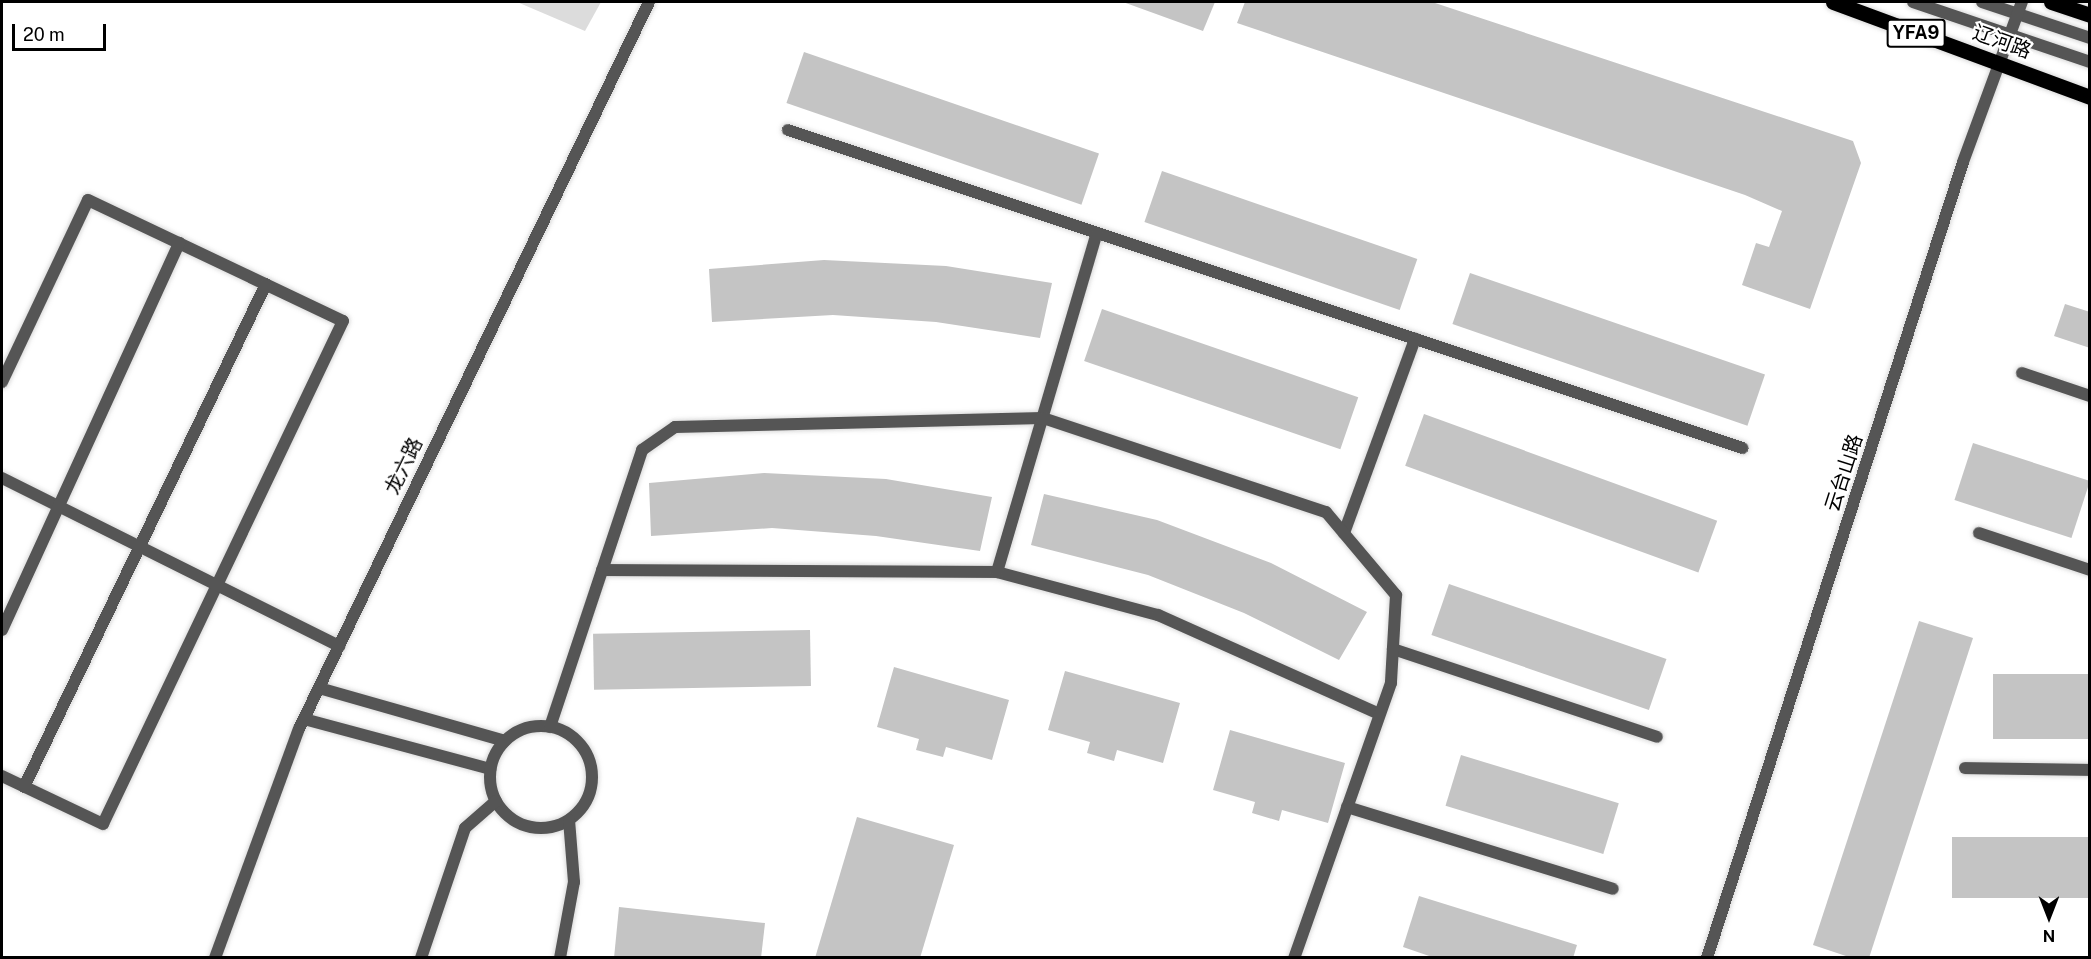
<!DOCTYPE html>
<meta charset="utf-8">
<style>
body{margin:0}
#map{position:relative;width:2091px;height:959px;overflow:hidden;background:#fff;font-family:"Public Sans","Noto Sans SC",sans-serif}
div>[style]{position:absolute}
.green>*{inset:0;background:#dcdcdc}
.building>*{inset:0;background:#c4c4c4;transform-origin:0 0}
.roads{filter:drop-shadow(0 0 2px #dbdbdb) drop-shadow(0 0 2px #dbdbdb)}
.service>*{height:12px;margin:-6px;padding:0 6px;transform-origin:6px;border-radius:6px;background:#555}
.service>.ring{margin:-6px;padding:0;box-sizing:content-box;background:none;border:12px solid #555;border-radius:50%}
.tertiary>*{height:12px;margin:-6px;padding:0 6px;transform-origin:6px;border-radius:6px;background:#555}
.primary>*{height:15px;margin:-7.5px;padding:0 7.5px;transform-origin:7.5px;border-radius:7.5px;background:#000}
span{translate:-50% -50%;white-space:nowrap;text-align:center;line-height:1.15;-webkit-text-stroke:4.5px #fff;paint-order:stroke}
.shield-label span{padding:2px 4px;background:#fff;border:2px solid;border-radius:4px;-webkit-text-stroke-width:0}
.shield-label{font-size:18px;color:#000;font-weight:700}
.street-label{font-size:20px;color:#000}
.frame{position:absolute;inset:0;border:3px solid #000;pointer-events:none}
.north{position:absolute;left:2019px;top:887px;width:60px;height:60px;-webkit-text-stroke:4px #fff;paint-order:stroke;rotate:180deg;font-size:16px;font-weight:700;line-height:24px;text-align:center;color:#000}
.north::after{content:'';display:block;margin:auto;width:21px;height:27px;background:#000;clip-path:polygon(50% 0,100% 100%,50% 72%,0 100%)}
.scale{position:absolute;left:12px;top:24px;width:94px;height:27px;box-sizing:border-box;border:3px solid #000;border-top:0;padding-left:8px;font-size:18px;line-height:21px;white-space:nowrap;color:#000;-webkit-text-stroke:4px #fff;paint-order:stroke}
</style>
<div id="map">
<div class="green">
<i style="clip-path:polygon(517px 2px,601px 2px,585px 31px)"></i>
</div>
<div class="building">
<i style="clip-path:polygon(1123px 2px,1215px 2px,1203px 31px)"></i>
<i style="clip-path:polygon(1245px 2px,1432px 2px,1853px 141px,1861px 163px,1810px 309px,1742px 285px,1756px 243px,1769px 247px,1782px 211px,1745px 195px,1237px 23px)"></i>
<i style="left:804px;top:52px;width:312px;height:54px;rotate:19deg"></i>
<i style="left:1162px;top:171px;width:270px;height:54px;rotate:19deg"></i>
<i style="clip-path:polygon(824px 260px,946px 266px,1052px 283px,1040px 338px,936px 322px,833px 315px,712px 322px,709px 269px)"></i>
<i style="left:1470px;top:273px;width:312px;height:54px;rotate:19deg"></i>
<i style="clip-path:polygon(2065px 304px,2090px 312px,2090px 348px,2054px 336px)"></i>
<i style="left:1102px;top:309px;width:271px;height:55px;rotate:19deg"></i>
<i style="left:1424px;top:414px;width:312px;height:55px;rotate:20deg"></i>
<i style="left:1973px;top:443px;width:123px;height:60px;rotate:18deg"></i>
<i style="clip-path:polygon(764px 473px,886px 479px,992px 497px,980px 551px,876px 536px,772px 528px,651px 536px,649px 483px)"></i>
<i style="clip-path:polygon(1044px 494px,1157px 520px,1271px 563px,1367px 612px,1339px 660px,1244px 613px,1148px 575px,1031px 545px)"></i>
<i style="left:1449px;top:584px;width:230px;height:54px;rotate:19deg"></i>
<i style="clip-path:polygon(1919px 621px,1973px 638px,1869px 958px,1852px 958px,1813px 945px)"></i>
<i style="left:810px;top:630px;width:56px;height:217px;rotate:89deg"></i>
<i style="clip-path:polygon(894px 667px,1009px 700px,992px 760px,946px 747px,943px 757px,916px 750px,919px 739px,877px 727px)"></i>
<i style="clip-path:polygon(1065px 671px,1180px 703px,1163px 763px,1117px 750px,1114px 761px,1087px 753px,1090px 742px,1048px 730px)"></i>
<i style="left:2090px;top:674px;width:65px;height:97px;rotate:90deg"></i>
<i style="clip-path:polygon(1230px 730px,1345px 763px,1328px 823px,1282px 810px,1279px 821px,1252px 813px,1255px 802px,1213px 790px)"></i>
<i style="left:1461px;top:755px;width:165px;height:53px;rotate:17deg"></i>
<i style="clip-path:polygon(857px 817px,954px 845px,920px 958px,815px 958px)"></i>
<i style="left:1952px;top:837px;width:138px;height:61px"></i>
<i style="clip-path:polygon(1419px 896px,1577px 945px,1573px 958px,1435px 958px,1403px 947px)"></i>
<i style="clip-path:polygon(619px 907px,765px 923px,761px 958px,614px 958px)"></i>
</div>
<div class="roads">
<div class="service">
<i style="left:1913px;top:2px;width:187px;rotate:18.7deg"></i>
<i style="left:1982px;top:2px;width:114px;rotate:18.4deg"></i>
<i style="left:788px;top:130px;width:1006px;rotate:18.43deg"></i>
<i style="left:2022px;top:373px;width:72px;rotate:18.7deg"></i>
<i style="left:2px;top:382px;width:201px;rotate:-64.7deg"></i>
<i style="left:88px;top:200px;width:282px;rotate:25.4deg"></i>
<i style="left:343px;top:321px;width:557px;rotate:115.51deg"></i>
<i style="left:103px;top:824px;width:112px;rotate:-154.6deg"></i>
<i style="left:2px;top:478px;width:377px;rotate:26.5deg"></i>
<i style="left:1344px;top:533px;width:207px;rotate:-69.9deg"></i>
<i style="left:1979px;top:533px;width:117px;rotate:18.4deg"></i>
<i style="left:602px;top:570px;width:395px;rotate:0.3deg"></i>
<i style="left:997px;top:572px;width:167px;rotate:15deg"></i>
<i style="left:1158px;top:615px;width:242px;rotate:24.1deg"></i>
<i style="left:997px;top:572px;width:353px;rotate:-73.6deg"></i>
<i style="left:2px;top:630px;width:426px;rotate:-65.4deg"></i>
<i style="left:1393px;top:649px;width:278px;rotate:18.4deg"></i>
<i style="left:319px;top:688px;width:193px;rotate:15.9deg"></i>
<i style="left:304px;top:719px;width:193px;rotate:15deg"></i>
<i class="ring" style="left:490px;top:726px;width:90px;height:90px"></i>
<i style="left:550px;top:727px;width:292px;rotate:-71.6deg"></i>
<i style="left:642px;top:450px;width:40px;rotate:-34.9deg"></i>
<i style="left:675px;top:427px;width:368px;rotate:-1.4deg"></i>
<i style="left:1043px;top:418px;width:298px;rotate:18.4deg"></i>
<i style="left:1326px;top:512px;width:109px;rotate:49.9deg"></i>
<i style="left:1396px;top:595px;width:88px;rotate:93.3deg"></i>
<i style="left:1391px;top:683px;width:292px;rotate:109.4deg"></i>
<i style="left:1965px;top:768px;width:125px;rotate:0.9deg"></i>
<i style="left:24px;top:787px;width:558px;rotate:-64.31deg"></i>
<i style="left:1347px;top:807px;width:278px;rotate:17.1deg"></i>
<i style="left:421px;top:958px;width:137px;rotate:-71.3deg"></i>
<i style="left:465px;top:828px;width:41px;rotate:-41.1deg"></i>
<i style="left:560px;top:958px;width:77px;rotate:-79.6deg"></i>
<i style="left:574px;top:882px;width:62px;rotate:-94.6deg"></i>
</div>
<div class="tertiary">
<i style="left:215px;top:958px;width:244px;rotate:-69.9deg"></i>
<i style="left:299px;top:729px;width:807px;rotate:-64.29deg"></i>
<i style="left:1707px;top:958px;width:836px;rotate:-72.17deg"></i>
<i style="left:1963px;top:162px;width:171px;rotate:-69.8deg"></i>
</div>
<div class="primary">
<i style="left:1833px;top:2px;width:274px;rotate:20.3deg"></i>
<i style="left:2051px;top:2px;width:41px;rotate:18.4deg"></i>
</div>
</div>
<div class="shield-label">
<span style="left:1916px;top:33px">YFA9</span>
</div>
<div class="street-label">
<span style="left:2002px;top:42px;rotate:20deg">辽河路</span>
<span style="left:404px;top:466px;rotate:-64deg">龙六路</span>
<span style="left:1844px;top:473px;rotate:-72deg">云台山路</span>
</div>
<div class="frame"></div>
<div class="north">N</div>
<div class="scale">20 m</div>
</div>
